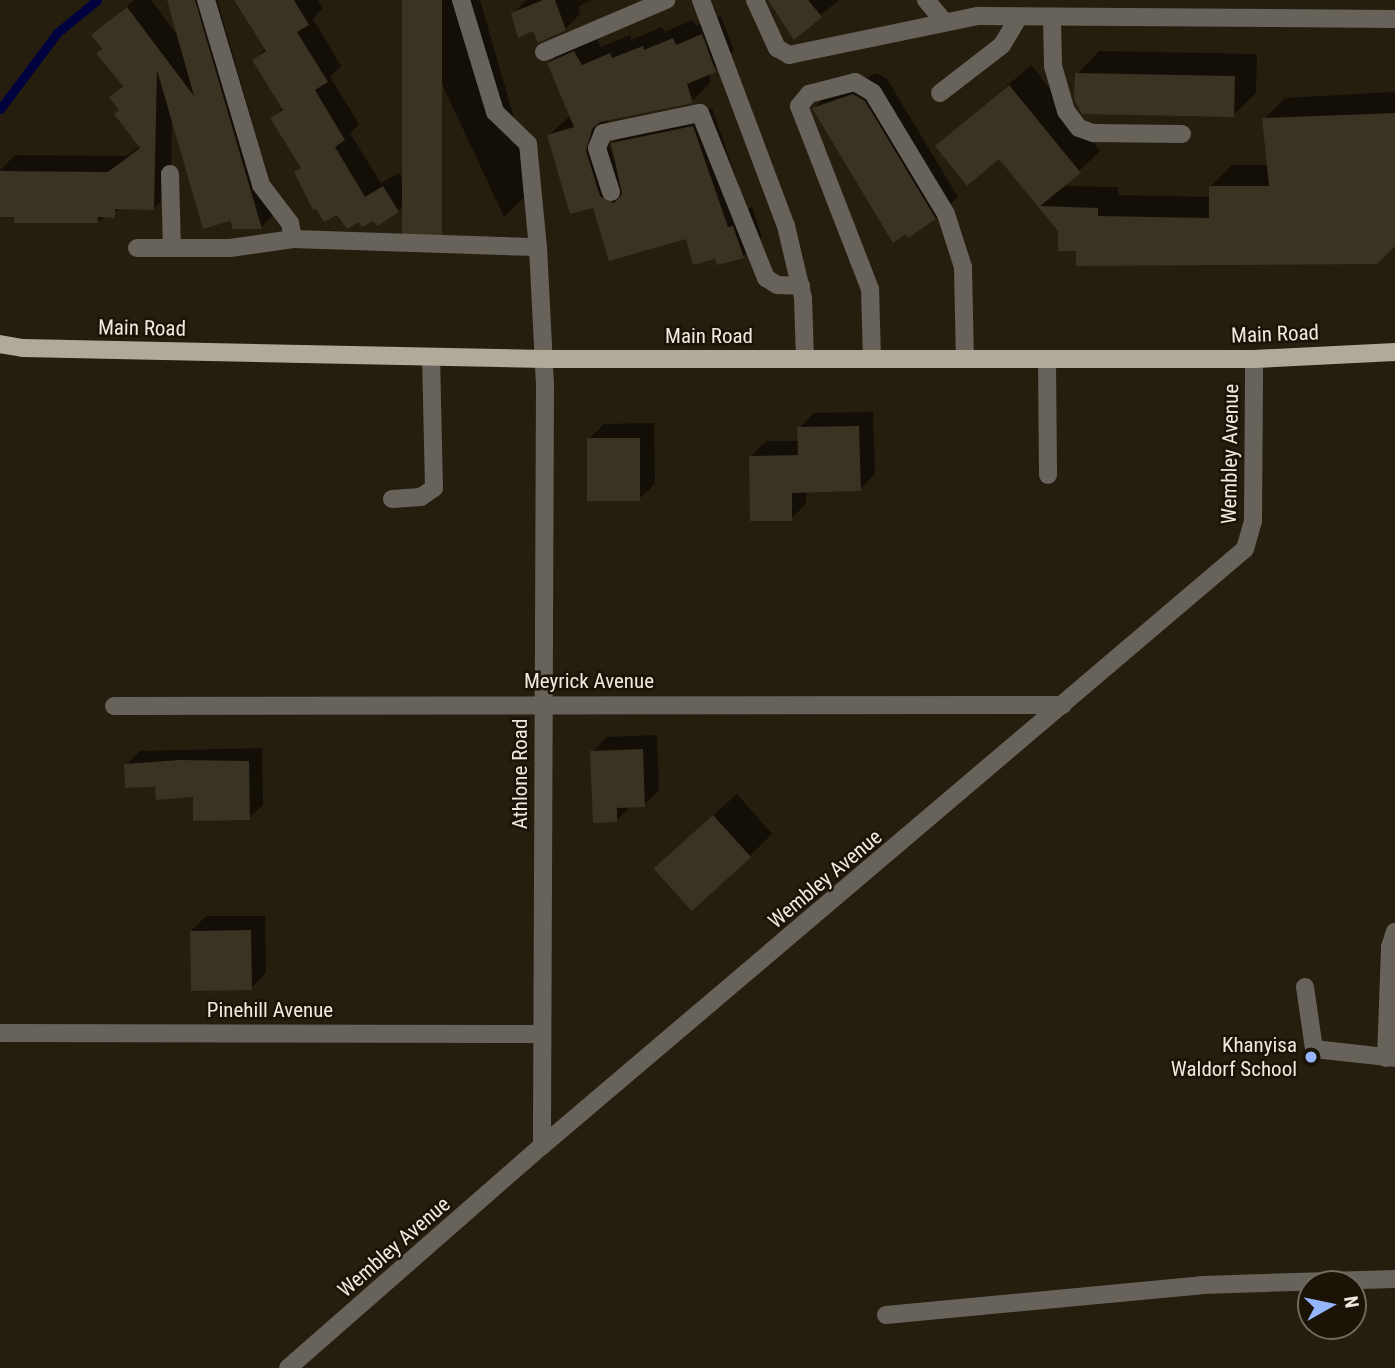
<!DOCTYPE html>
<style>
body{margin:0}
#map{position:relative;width:1395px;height:1368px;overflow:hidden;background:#251d0e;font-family:"Roboto Condensed",sans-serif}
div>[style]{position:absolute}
.shadow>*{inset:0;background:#0007}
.stream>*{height:9px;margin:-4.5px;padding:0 4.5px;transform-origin:4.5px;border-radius:4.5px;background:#000240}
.building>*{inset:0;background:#3a3222;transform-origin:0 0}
.minor>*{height:18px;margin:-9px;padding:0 9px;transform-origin:9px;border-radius:9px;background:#67635b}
.major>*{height:18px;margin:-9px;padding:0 9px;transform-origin:9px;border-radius:9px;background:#b1a999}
.dots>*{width:19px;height:19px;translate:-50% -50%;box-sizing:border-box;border:4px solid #1b1406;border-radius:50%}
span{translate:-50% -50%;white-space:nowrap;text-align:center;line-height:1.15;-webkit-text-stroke:5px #1b1406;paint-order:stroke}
.street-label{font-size:21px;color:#efeae0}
.poi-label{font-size:21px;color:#efeae0}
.right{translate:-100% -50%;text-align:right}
.north{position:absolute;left:1297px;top:1270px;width:70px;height:70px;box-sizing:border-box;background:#1b1406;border:2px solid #706a5d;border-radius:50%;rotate:81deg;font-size:19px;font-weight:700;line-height:28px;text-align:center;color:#efeae0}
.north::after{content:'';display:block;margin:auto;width:24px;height:32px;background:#95b6fd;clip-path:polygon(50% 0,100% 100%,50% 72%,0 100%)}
</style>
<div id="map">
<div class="shadow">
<i style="clip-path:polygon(134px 0,151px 0,179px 37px,169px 0,217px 0,278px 211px,261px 227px,232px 218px,172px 118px,171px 191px,154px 208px,123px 207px,97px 222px,0 215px,0 170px,15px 155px,127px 156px,141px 145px,111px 97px,124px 84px,93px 36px)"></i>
<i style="clip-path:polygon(236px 0,318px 0,323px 8px,313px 19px,341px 66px,330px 77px,359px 124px,350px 133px,381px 183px,399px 173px,413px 196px,398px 211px,374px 218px,337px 212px,296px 172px,302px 166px,272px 118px,284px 107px,254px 60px,266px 48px)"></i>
<i style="clip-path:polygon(403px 0,480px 0,534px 187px,504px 217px)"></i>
<i style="clip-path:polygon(527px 0,591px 0,578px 7px,580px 14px,565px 29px,534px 29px,513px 13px)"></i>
<i style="clip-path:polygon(839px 0,794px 37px,770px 2px,772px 0)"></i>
<i style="clip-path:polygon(721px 16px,734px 51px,709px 73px,711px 82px,692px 101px,608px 119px,605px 131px,614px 160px,613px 143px,633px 124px,712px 108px,747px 209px,752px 207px,762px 237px,743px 256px,716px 257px,687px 237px,594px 206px,549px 135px,571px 115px,549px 63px,568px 44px,594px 33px,601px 47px,630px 35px,631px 40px,662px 27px,664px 32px,693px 20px,696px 26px)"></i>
<i style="clip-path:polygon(1099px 51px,1257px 54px,1256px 93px,1233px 115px,1077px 74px)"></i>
<i style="clip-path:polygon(1031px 65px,1100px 151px,1063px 186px,1118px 187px,1118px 195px,1211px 197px,1211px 186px,1232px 165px,1269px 165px,1264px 119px,1285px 98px,1395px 92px,1395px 244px,1078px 250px,1000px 157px,937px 146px)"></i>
<i style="clip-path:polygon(877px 73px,887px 79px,958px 197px,935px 219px,894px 240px,815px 107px,838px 85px,859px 82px)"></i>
<i style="clip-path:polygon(873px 412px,875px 474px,860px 489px,806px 490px,806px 504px,791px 519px,751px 456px,766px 441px,799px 441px,799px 428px,814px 413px)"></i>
<i style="clip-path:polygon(654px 423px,655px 484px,640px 498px,589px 439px,604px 424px)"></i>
<i style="clip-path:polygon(657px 735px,659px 790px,644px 805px,631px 806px,617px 820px,592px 752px,607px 737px)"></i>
<i style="clip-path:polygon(262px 748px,263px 805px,249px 818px,156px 785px,126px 765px,140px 751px)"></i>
<i style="clip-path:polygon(737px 794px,772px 834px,750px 856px,679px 846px)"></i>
<i style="clip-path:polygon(206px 916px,265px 916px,266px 973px,251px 988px,191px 931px)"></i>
</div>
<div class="stream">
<i style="left:0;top:109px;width:95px;rotate:-53.1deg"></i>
<i style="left:57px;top:33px;width:52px;rotate:-39.5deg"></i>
</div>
<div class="building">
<i style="clip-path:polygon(167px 0,195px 0,262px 229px,233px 229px,230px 221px,203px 229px,157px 70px,154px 210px,115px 209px,115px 218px,98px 217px,98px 223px,14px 223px,14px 217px,0 217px,0 171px,108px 172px,140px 148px,114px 114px,119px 110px,109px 97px,123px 86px,96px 53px,102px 49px,91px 35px,127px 7px,194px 96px)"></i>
<i style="clip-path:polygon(234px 0,294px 0,309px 25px,297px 32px,328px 82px,315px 90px,345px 140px,335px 147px,365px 197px,383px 186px,399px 212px,377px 226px,373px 221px,362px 227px,359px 222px,347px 229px,337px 215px,324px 222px,316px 209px,313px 210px,294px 172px,301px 168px,270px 118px,283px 110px,252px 60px,266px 51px)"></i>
<i style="left:402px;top:0;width:40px;height:239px"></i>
<i style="clip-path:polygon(543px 0,555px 0,566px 30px,538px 43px,533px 31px,518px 38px,511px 13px)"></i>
<i style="clip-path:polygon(768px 0,808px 0,822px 17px,794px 40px)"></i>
<i style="clip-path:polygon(702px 34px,716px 72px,687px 84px,693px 103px,600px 122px,592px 129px,586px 151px,600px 196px,614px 203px,622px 194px,611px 143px,693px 126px,728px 227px,733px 226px,744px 258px,717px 265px,715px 259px,693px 265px,686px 239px,609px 261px,593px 208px,570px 214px,547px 135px,574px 127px,547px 63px,574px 51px,582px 65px,610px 53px,612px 58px,643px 46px,644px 50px,673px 38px,676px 45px)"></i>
<i style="clip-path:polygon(1075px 73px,1235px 76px,1234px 117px,1082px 114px,1074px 99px)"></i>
<i style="clip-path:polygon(1009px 85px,1081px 173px,1040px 206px,1098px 208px,1098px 216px,1209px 218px,1209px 186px,1269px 186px,1262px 118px,1395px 113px,1395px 246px,1377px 264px,1076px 266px,1076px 251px,1058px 251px,1058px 231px,999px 159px,967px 186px,935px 146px)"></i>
<i style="clip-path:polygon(853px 94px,865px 101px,936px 219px,908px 238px,906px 234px,893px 243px,812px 108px)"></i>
<i style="clip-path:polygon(859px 426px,861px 491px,792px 493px,792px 521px,750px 521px,749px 456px,798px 455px,797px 427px)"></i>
<i style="left:587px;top:438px;width:53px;height:63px"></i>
<i style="clip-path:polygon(643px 749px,645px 807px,617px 808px,617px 822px,593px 823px,590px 751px)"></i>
<i style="clip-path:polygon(180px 760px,249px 761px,250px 820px,193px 821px,193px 797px,156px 800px,155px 787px,125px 788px,124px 764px)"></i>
<i style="left:713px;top:815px;width:57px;height:80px;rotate:48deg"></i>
<i style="left:251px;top:930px;width:60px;height:61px;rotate:89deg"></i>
</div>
<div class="minor">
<i style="left:206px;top:0;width:193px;rotate:73.4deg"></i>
<i style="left:261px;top:185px;width:48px;rotate:52.7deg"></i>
<i style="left:290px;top:223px;width:16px;rotate:79deg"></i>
<i style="left:461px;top:0;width:117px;rotate:73.1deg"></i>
<i style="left:495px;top:112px;width:46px;rotate:44.1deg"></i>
<i style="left:528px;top:144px;width:103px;rotate:84.5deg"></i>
<i style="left:538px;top:247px;width:136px;rotate:87.1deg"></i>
<i style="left:545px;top:383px;width:763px;rotate:90.23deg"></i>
<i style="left:701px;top:0;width:241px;rotate:69.4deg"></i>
<i style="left:786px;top:226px;width:74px;rotate:76.7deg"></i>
<i style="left:803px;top:298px;width:61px;rotate:88.1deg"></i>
<i style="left:755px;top:0;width:53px;rotate:65.4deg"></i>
<i style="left:777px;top:48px;width:14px;rotate:30deg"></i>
<i style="left:789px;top:55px;width:193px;rotate:-11.7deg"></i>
<i style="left:978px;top:16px;width:417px;rotate:0.4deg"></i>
<i style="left:926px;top:0;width:26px;rotate:50deg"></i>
<i style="left:1052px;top:17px;width:49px;rotate:88.8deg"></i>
<i style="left:1053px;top:66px;width:47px;rotate:73.9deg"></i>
<i style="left:1066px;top:111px;width:21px;rotate:53deg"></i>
<i style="left:1079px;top:128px;width:15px;rotate:20deg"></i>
<i style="left:1093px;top:133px;width:89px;rotate:0.6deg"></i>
<i style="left:544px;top:52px;width:133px;rotate:-23.1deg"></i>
<i style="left:940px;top:93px;width:78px;rotate:-37.7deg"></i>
<i style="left:1002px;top:45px;width:33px;rotate:-59deg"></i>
<i style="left:170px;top:174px;width:74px;rotate:88.5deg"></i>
<i style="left:611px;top:192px;width:46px;rotate:-107.7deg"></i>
<i style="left:597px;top:148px;width:16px;rotate:-68deg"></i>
<i style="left:603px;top:133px;width:99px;rotate:-11.7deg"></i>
<i style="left:700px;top:113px;width:178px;rotate:68.2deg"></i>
<i style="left:766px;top:278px;width:13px;rotate:32deg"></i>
<i style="left:777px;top:285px;width:24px;rotate:2deg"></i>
<i style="left:137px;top:248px;width:93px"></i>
<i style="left:230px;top:248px;width:64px;rotate:-8.1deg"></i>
<i style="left:293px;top:239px;width:245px;rotate:1.9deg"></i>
<i style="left:872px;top:359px;width:70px;rotate:-91.6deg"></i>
<i style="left:870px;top:289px;width:196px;rotate:-111.2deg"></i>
<i style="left:799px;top:106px;width:16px;rotate:-50deg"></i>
<i style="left:809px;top:94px;width:48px;rotate:-14.6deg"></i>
<i style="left:855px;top:82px;width:21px;rotate:31deg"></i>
<i style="left:873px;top:93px;width:141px;rotate:58.9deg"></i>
<i style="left:946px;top:214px;width:56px;rotate:72.2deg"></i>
<i style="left:963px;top:267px;width:92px;rotate:88.8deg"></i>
<i style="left:1047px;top:359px;width:116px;rotate:89.5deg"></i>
<i style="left:392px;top:499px;width:29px;rotate:-4deg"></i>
<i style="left:421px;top:497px;width:16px;rotate:-35deg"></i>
<i style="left:434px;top:488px;width:131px;rotate:-91.3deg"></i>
<i style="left:114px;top:706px;width:949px;rotate:-0.06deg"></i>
<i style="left:1305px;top:987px;width:63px;rotate:81.7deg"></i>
<i style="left:1314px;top:1049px;width:81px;rotate:6.3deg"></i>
<i style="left:0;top:1033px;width:541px;rotate:0.11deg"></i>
<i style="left:1386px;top:1058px;width:111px;rotate:-87.9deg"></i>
<i style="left:1390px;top:947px;width:16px;rotate:-72deg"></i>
<i style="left:886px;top:1315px;width:317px;rotate:-5.4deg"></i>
<i style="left:1202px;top:1285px;width:193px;rotate:-1.8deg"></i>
<i style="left:288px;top:1368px;width:337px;rotate:-41.2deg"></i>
<i style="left:542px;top:1146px;width:922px;rotate:-40.34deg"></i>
<i style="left:1245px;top:549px;width:29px;rotate:-74deg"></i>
<i style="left:1253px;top:521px;width:162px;rotate:-89.6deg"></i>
</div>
<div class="major">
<i style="left:0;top:344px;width:23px;rotate:10deg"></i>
<i style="left:23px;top:348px;width:522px;rotate:1.21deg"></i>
<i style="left:545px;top:359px;width:709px"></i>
<i style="left:1254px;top:359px;width:141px;rotate:-2.8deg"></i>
</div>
<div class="dots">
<i style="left:1311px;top:1057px;background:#95b6fd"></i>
</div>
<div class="street-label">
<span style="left:142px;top:328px;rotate:1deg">Main Road</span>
<span style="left:1275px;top:334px;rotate:-2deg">Main Road</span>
<span style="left:709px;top:336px">Main Road</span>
<span style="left:1230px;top:454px;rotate:-89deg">Wembley Avenue</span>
<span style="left:589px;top:681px">Meyrick Avenue</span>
<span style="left:520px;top:774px;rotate:-90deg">Athlone Road</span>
<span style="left:825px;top:879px;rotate:-40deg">Wembley Avenue</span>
<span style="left:270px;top:1010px">Pinehill Avenue</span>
<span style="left:394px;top:1247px;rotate:-41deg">Wembley Avenue</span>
</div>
<div class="poi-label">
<span class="right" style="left:1297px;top:1057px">Khanyisa<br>Waldorf School</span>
</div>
<div class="north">N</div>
</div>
